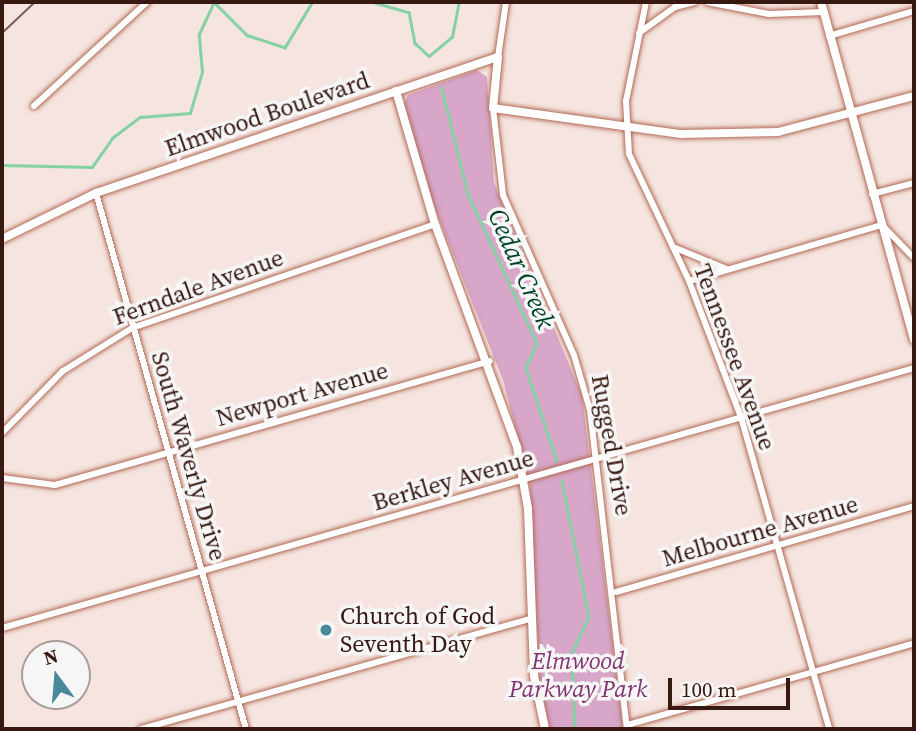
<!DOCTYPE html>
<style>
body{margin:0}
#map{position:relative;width:916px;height:731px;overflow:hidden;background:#f5e4df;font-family:"Source Serif 4",serif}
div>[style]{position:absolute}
.green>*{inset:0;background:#d7a6c9}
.stream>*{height:2.5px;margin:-1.25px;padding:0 1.25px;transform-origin:1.25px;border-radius:1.25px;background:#84d2a4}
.roads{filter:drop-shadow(0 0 2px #b26954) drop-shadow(0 0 2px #b26954)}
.minor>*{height:6px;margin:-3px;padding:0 3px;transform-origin:3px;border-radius:3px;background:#fff}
.tertiary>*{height:8px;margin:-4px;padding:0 4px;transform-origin:4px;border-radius:4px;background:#fff}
.tram>*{height:2px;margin:-1px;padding:0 1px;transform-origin:1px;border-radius:1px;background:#775e57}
.dots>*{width:19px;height:19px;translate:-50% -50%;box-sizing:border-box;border:4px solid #f6f6f6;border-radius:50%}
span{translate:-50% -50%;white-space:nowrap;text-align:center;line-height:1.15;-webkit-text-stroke:7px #f6f6f6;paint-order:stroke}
.street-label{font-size:24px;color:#371911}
.poi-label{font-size:24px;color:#371911}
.left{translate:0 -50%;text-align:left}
.park-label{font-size:24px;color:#833471;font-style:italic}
.water-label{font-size:26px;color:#004225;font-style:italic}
.frame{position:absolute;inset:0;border:4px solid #371911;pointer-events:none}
.north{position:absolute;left:21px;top:640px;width:70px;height:70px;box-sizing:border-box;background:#f6f6f6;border:2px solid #aa9e9a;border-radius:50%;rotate:344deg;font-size:19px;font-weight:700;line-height:28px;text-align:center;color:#371911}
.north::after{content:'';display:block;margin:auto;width:24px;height:32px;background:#488a9c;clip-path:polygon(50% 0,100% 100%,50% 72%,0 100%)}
.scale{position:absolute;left:668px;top:678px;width:122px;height:32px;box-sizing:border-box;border:4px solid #371911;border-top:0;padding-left:9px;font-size:21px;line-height:24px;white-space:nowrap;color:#371911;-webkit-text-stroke:5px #f6f6f6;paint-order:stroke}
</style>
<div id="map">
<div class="green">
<i style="clip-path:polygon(477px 70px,487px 77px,494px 183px,582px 396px,623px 729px,550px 729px,540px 684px,530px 484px,503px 380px,429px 193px,404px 103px,408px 95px)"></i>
</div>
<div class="stream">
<i style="left:373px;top:2px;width:37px;rotate:16deg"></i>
<i style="left:409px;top:12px;width:32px;rotate:79deg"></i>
<i style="left:415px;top:43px;width:19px;rotate:43deg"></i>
<i style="left:429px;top:56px;width:30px;rotate:-40deg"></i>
<i style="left:452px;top:37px;width:36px;rotate:-79deg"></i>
<i style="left:442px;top:88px;width:109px;rotate:76.2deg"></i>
<i style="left:468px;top:194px;width:164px;rotate:65.2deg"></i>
<i style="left:537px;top:343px;width:27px;rotate:114deg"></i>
<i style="left:526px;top:368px;width:98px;rotate:71.6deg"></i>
<i style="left:2px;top:165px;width:90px;rotate:1.3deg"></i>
<i style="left:92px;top:167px;width:35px;rotate:-55deg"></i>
<i style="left:112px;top:138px;width:35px;rotate:-37deg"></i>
<i style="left:140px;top:117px;width:50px;rotate:-4.6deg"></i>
<i style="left:190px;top:113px;width:43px;rotate:-73.7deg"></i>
<i style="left:202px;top:72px;width:38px;rotate:-95deg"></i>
<i style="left:199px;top:34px;width:35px;rotate:-65deg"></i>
<i style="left:214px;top:2px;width:47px;rotate:45deg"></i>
<i style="left:247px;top:35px;width:40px;rotate:18deg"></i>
<i style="left:285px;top:47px;width:52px;rotate:-59deg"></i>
<i style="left:562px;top:480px;width:140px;rotate:78.9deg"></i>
<i style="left:589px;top:617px;width:40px;rotate:115deg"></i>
<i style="left:572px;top:653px;width:76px;rotate:87.7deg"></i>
</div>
<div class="roads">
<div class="minor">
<i style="left:646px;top:2px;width:101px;rotate:101.4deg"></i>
<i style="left:626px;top:101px;width:53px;rotate:86.8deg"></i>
<i style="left:629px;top:154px;width:140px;rotate:64.7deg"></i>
<i style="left:689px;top:281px;width:146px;rotate:69.1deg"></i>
<i style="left:741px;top:417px;width:324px;rotate:74.2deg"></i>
<i style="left:707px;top:2px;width:63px;rotate:11deg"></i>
<i style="left:769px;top:14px;width:54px;rotate:-2.1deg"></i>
<i style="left:639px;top:33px;width:44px;rotate:-35.8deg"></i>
<i style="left:675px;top:7px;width:21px;rotate:-14deg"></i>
<i style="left:829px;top:36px;width:89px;rotate:-16.4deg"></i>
<i style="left:498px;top:57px;width:56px;rotate:-81.7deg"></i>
<i style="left:34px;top:106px;width:154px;rotate:-42.6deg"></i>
<i style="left:493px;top:108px;width:88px;rotate:83.4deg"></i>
<i style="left:503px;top:195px;width:175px;rotate:66.1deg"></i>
<i style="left:574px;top:355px;width:57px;rotate:73.8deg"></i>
<i style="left:590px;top:410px;width:321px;rotate:83.4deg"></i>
<i style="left:96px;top:193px;width:557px;rotate:74.37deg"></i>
<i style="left:872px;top:194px;width:43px;rotate:-14.7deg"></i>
<i style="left:673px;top:247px;width:58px;rotate:22.2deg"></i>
<i style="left:689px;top:281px;width:201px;rotate:-16.2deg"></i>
<i style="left:882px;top:225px;width:46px;rotate:45.9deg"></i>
<i style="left:2px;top:433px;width:87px;rotate:-45.5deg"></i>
<i style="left:63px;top:371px;width:81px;rotate:-31.9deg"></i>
<i style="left:132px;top:328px;width:320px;rotate:-18.9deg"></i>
<i style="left:2px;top:478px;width:53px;rotate:7.5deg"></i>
<i style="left:55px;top:485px;width:452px;rotate:-15.9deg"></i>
<i style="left:616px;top:592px;width:310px;rotate:-16.1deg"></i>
<i style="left:2px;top:628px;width:948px;rotate:-15.91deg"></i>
<i style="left:627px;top:725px;width:298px;rotate:-15.9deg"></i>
<i style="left:141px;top:729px;width:405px;rotate:-15.8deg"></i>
</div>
<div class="tertiary">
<i style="left:821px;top:2px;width:350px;rotate:74.6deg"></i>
<i style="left:396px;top:91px;width:139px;rotate:73.7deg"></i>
<i style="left:435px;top:224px;width:238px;rotate:69.8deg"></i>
<i style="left:517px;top:447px;width:63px;rotate:79.9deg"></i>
<i style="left:528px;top:509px;width:167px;rotate:87.9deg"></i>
<i style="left:534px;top:676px;width:54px;rotate:78.3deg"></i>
<i style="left:2px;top:239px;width:105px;rotate:-26.1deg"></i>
<i style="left:96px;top:193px;width:424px;rotate:-18.7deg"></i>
<i style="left:498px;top:57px;width:51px;rotate:95.6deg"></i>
<i style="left:493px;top:108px;width:190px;rotate:7.9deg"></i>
<i style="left:681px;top:134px;width:97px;rotate:-1.2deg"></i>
<i style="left:778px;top:132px;width:141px;rotate:-14.8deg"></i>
</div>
</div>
<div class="tram">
<i style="left:2px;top:33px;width:45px;rotate:-43.2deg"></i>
</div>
<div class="dots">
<i style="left:326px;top:630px;background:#488a9c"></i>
</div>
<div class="street-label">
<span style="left:267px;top:114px;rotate:-19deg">Elmwood Boulevard</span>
<span style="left:198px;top:287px;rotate:-20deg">Ferndale Avenue</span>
<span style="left:735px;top:357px;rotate:70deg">Tennessee Avenue</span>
<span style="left:302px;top:394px;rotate:-16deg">Newport Avenue</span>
<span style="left:612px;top:445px;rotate:80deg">Rugged Drive</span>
<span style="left:189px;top:456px;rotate:74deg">South Waverly Drive</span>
<span style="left:453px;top:480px;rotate:-16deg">Berkley Avenue</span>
<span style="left:760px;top:531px;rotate:-16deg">Melbourne Avenue</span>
</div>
<div class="poi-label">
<span class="left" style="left:340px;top:630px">Church of God<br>Seventh Day</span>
</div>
<div class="park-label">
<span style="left:578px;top:675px">Elmwood<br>Parkway Park</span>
</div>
<div class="water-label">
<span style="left:521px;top:269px;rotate:66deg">Cedar Creek</span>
</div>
<div class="frame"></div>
<div class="north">N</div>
<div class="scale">100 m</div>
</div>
